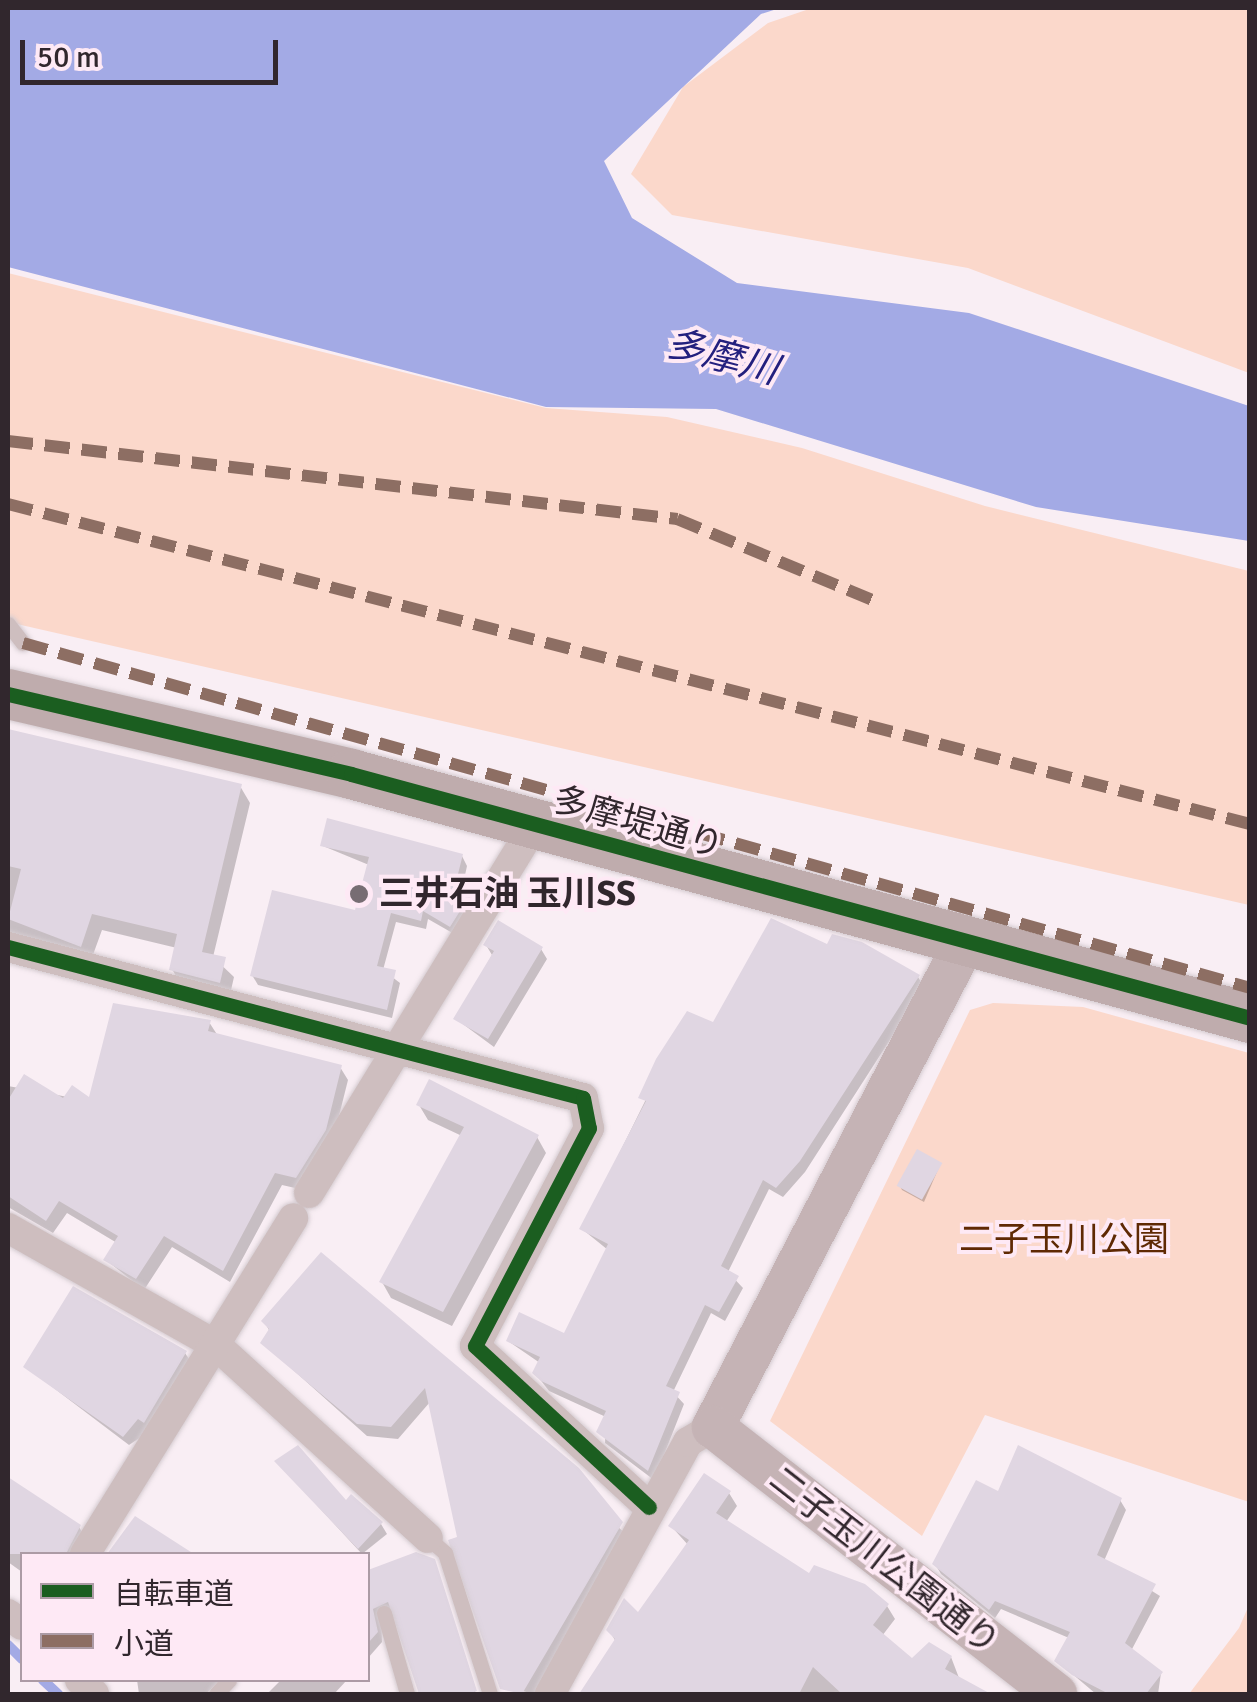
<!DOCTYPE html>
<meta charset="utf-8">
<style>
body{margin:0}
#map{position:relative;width:1257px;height:1702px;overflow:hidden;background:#f9eef4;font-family:Signika,"Noto Sans JP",sans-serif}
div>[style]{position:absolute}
.green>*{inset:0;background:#fbd8cb}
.water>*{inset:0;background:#a3aae5}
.shadow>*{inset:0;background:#0003}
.stream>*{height:10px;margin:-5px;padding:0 5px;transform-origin:5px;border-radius:5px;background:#a3aae5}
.building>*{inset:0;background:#e0d6e2;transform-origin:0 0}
.roads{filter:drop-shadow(0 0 2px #d4cbd0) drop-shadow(0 0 2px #d4cbd0)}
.lane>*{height:15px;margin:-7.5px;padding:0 7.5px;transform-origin:7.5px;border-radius:7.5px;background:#cebebf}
.street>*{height:30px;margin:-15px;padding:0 15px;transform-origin:15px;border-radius:15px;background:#cebebf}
.secondary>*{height:42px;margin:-21px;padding:0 21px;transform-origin:21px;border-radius:21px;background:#c5b3b5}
.primary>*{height:50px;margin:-25px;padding:0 25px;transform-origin:25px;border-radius:25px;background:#bfacad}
.quiet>*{height:12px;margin-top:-6px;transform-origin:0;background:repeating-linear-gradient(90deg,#8d6e63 0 25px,transparent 0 37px)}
.cycleway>*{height:15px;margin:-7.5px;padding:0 7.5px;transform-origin:7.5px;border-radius:7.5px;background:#1b5e20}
.dots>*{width:28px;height:28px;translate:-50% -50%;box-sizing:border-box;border:5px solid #fee9f5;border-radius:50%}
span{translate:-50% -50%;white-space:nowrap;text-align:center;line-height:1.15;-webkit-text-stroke:8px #fee9f5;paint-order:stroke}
.street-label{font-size:35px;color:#31272d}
.poi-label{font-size:35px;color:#31272d;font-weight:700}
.left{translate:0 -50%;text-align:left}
.park-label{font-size:35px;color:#5f2903}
.water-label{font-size:38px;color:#23207e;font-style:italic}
.frame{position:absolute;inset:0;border:10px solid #31272d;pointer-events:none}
.legend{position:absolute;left:20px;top:1552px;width:350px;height:130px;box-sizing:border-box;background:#fee9f5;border:2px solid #ac9ba5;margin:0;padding:12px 18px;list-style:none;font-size:30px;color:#31272d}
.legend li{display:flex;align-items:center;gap:20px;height:50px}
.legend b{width:50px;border:2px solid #ac9ba5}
.scale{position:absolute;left:20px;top:40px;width:258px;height:45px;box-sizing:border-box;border:5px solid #31272d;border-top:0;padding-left:12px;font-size:30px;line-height:35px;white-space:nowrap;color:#31272d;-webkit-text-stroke:8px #fee9f5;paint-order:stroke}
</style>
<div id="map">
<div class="green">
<i style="clip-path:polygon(812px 8px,1249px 8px,1249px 373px,968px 268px,672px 215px,631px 174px,683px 87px,768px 23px)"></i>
<i style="clip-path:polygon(8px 273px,546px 408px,667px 417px,802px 448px,985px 506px,1249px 571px,1249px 905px,8px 622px)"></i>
<i style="clip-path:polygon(993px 1003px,1083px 1007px,1249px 1053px,1249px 1502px,985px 1415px,922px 1536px,770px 1421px,970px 1010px)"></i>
<i style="clip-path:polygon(1249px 1605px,1249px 1694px,1189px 1694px,1239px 1628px)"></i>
</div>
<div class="water">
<i style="clip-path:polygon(8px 8px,780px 8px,761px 14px,604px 161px,632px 218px,737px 283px,969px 313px,1249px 406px,1249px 541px,1036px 507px,716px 409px,546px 407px,8px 267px)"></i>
</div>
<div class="shadow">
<i style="clip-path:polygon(8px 731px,240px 786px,250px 803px,213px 957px,234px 977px,229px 999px,182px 987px,172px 969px,177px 948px,102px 930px,90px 963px,8px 934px)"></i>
<i style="clip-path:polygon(323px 846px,462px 856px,467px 866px,462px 889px,475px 903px,456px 935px,428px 919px,426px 929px,396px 922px,383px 970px,400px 983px,392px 1018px,258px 985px,252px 975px,357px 913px,369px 865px)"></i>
<i style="clip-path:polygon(486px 945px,541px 949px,547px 959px,494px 1047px,456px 1019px,492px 955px)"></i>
<i style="clip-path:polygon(828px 947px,918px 977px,924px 987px,805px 1172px,783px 1197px,769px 1189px,728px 1272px,743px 1288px,725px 1321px,711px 1313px,673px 1392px,684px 1404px,654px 1480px,605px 1443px,606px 1417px,549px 1391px,535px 1373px,540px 1363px,508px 1341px,565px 1337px,608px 1250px,582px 1229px,688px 1014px,714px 1026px)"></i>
<i style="clip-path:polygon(209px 1022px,218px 1036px,340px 1067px,348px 1080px,332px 1144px,304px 1190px,282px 1185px,230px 1282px,172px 1247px,144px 1290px,106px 1260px,117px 1243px,67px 1213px,53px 1233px,8px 1207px,8px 1086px,90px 1101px)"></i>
<i style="clip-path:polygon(419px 1105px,537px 1137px,546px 1153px,452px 1326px,391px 1298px,382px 1282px,462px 1136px,428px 1120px)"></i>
<i style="clip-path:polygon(940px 1165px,924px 1202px,902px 1190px,900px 1186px)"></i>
<i style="clip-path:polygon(321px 1256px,628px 1536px,536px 1694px,502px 1687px,430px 1402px,398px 1439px,367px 1436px,263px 1343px,270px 1332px,264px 1321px)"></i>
<i style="clip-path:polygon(185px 1353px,191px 1362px,150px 1431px,129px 1445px,26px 1367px)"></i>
<i style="clip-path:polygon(277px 1462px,381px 1524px,387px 1534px,362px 1554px)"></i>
<i style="clip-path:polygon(8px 1480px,79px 1527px,85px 1537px,73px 1554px,22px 1554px,22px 1572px,8px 1562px)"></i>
<i style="clip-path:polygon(729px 1493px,737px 1506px,726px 1522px,810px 1576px,887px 1606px,895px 1619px,882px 1636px,912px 1662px,951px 1657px,964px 1691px,582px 1694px,616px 1642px,609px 1630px,638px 1616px,689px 1546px,671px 1526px)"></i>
<i style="clip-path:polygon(999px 1495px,1120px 1500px,1126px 1510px,1104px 1561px,1160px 1596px,1131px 1651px,1161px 1673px,1158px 1694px,1096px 1694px,1057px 1661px,1069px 1638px,1001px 1609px,995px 1618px,941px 1574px,935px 1564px)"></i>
<i style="clip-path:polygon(416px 1555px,436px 1569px,476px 1694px,426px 1694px,400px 1618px,381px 1613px,382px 1642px,368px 1658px,368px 1573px)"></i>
<i style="clip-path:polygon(137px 1680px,220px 1680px,206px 1694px,139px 1694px)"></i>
<i style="clip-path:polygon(281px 1680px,347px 1680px,334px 1694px,267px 1694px)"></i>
</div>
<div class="stream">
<i style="left:8px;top:1645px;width:20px;rotate:45deg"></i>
<i style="left:43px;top:1680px;width:21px;rotate:43deg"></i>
</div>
<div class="building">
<i style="clip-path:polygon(8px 729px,242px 784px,202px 952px,226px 957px,220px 983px,169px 970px,177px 934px,92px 914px,81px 947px,8px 919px,21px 869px,8px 866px)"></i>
<i style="clip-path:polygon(327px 818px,463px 854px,456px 882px,472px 892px,450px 927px,423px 911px,421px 921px,391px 913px,377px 966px,396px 970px,387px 1010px,250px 976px,272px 890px,355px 910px,369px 857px,320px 846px)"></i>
<i style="clip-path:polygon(771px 918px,827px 944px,832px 934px,862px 942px,920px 975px,800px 1161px,776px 1188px,763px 1180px,721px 1266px,739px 1276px,719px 1312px,705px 1305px,666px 1386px,680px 1392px,648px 1471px,596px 1432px,606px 1411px,541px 1381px,532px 1373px,540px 1357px,506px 1341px,519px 1312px,564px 1333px,608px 1244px,579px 1229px,646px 1101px,638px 1098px,656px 1059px,687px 1011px,713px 1022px)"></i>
<i style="clip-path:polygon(498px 920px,543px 947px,488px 1039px,453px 1019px,494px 951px,483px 945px)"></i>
<i style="clip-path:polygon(113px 1003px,211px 1020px,208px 1031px,342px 1065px,326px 1130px,296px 1178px,275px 1173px,223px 1271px,164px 1236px,136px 1279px,103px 1260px,118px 1236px,59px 1201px,46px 1221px,8px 1196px,8px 1100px,24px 1074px,63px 1098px,72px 1085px,89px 1097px)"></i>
<i style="clip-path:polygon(429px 1079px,539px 1135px,443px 1312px,379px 1282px,464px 1127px,416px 1105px)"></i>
<i style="left:917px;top:1149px;width:29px;height:42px;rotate:29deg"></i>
<i style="clip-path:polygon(321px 1252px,579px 1468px,623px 1522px,522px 1694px,500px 1689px,448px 1540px,457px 1537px,425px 1388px,391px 1427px,357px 1424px,260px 1343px,269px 1329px,261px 1321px)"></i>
<i style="clip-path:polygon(73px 1286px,187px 1351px,144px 1423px,138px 1419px,123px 1437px,23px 1367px)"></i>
<i style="clip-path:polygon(298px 1445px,346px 1500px,351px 1494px,383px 1522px,358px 1549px,274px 1461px)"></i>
<i style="clip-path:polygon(1018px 1445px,1122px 1498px,1097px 1555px,1156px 1584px,1125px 1643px,1163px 1672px,1146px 1694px,1109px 1694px,1072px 1675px,1054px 1661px,1070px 1632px,995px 1601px,989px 1610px,932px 1564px,976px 1480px,998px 1491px)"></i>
<i style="clip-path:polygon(704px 1473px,731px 1491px,716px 1513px,809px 1573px,814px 1565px,865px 1584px,889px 1604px,873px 1625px,912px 1658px,929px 1642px,952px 1656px,945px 1669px,991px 1694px,842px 1694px,813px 1667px,799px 1694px,579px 1694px,615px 1639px,606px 1630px,624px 1598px,638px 1612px,689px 1540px,668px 1526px)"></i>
<i style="clip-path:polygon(8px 1477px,81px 1525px,66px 1554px,8px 1554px)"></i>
<i style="clip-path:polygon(135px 1516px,194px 1554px,107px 1554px)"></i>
<i style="clip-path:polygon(416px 1552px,435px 1559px,477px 1691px,468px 1694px,419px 1694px,388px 1602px,373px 1609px,378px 1632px,368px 1643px,368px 1570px)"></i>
</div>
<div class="roads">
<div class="lane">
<i style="left:8px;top:624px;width:24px;rotate:52deg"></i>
<i style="left:428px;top:1538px;width:23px;rotate:41deg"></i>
<i style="left:445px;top:1553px;width:148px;rotate:72.3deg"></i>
<i style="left:384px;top:1613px;width:84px;rotate:74.1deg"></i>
<i style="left:216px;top:1694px;width:19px;rotate:-47deg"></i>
</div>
<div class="street">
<i style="left:8px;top:947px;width:594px;rotate:14.71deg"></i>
<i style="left:583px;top:1098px;width:31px;rotate:79deg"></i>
<i style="left:589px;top:1128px;width:246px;rotate:117.6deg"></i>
<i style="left:475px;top:1346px;width:237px;rotate:42.8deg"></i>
<i style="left:309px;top:1193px;width:433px;rotate:-58.5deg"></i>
<i style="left:8px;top:1228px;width:240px;rotate:29.4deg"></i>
<i style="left:217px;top:1346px;width:285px;rotate:42.3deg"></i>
<i style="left:85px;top:1554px;width:395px;rotate:-58.2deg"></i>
<i style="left:8px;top:1614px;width:18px;rotate:38deg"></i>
<i style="left:80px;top:1680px;width:20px;rotate:45deg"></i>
<i style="left:550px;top:1694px;width:287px;rotate:-61.3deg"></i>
<i style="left:688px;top:1442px;width:29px;rotate:-31deg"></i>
</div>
<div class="secondary">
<i style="left:965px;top:942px;width:547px;rotate:117.46deg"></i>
<i style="left:713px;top:1427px;width:435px;rotate:37.9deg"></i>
</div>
<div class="primary">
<i style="left:8px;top:694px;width:352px;rotate:13.1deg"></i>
<i style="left:351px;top:774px;width:932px;rotate:15.18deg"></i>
</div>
</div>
<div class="quiet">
<i style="left:8px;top:441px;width:674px;rotate:6.65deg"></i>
<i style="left:677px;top:519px;width:220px;rotate:22.5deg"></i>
<i style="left:8px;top:504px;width:1283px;rotate:14.45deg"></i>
<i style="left:23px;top:643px;width:1275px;rotate:15.7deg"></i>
</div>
<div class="cycleway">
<i style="left:8px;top:694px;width:352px;rotate:13.1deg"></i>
<i style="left:351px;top:774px;width:932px;rotate:15.18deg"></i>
<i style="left:8px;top:947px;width:594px;rotate:14.71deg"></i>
<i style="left:583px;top:1098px;width:31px;rotate:79deg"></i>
<i style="left:589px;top:1128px;width:246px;rotate:117.6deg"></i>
<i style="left:475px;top:1346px;width:237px;rotate:42.8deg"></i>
</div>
<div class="dots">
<i style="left:359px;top:894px;background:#776d73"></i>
</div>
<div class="street-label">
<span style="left:638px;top:823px;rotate:16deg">多摩堤通り</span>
<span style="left:884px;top:1561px;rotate:38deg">二子玉川公園通り</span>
</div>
<div class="poi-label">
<span class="left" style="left:379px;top:894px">三井石油 玉川SS</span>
</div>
<div class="park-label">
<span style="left:1064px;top:1240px">二子玉川公園</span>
</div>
<div class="water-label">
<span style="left:722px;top:357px;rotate:15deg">多摩川</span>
</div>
<div class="frame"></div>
<ul class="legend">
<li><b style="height:12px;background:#1b5e20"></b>自転車道</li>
<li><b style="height:12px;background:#8d6e63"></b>小道</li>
</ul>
<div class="scale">50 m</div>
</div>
